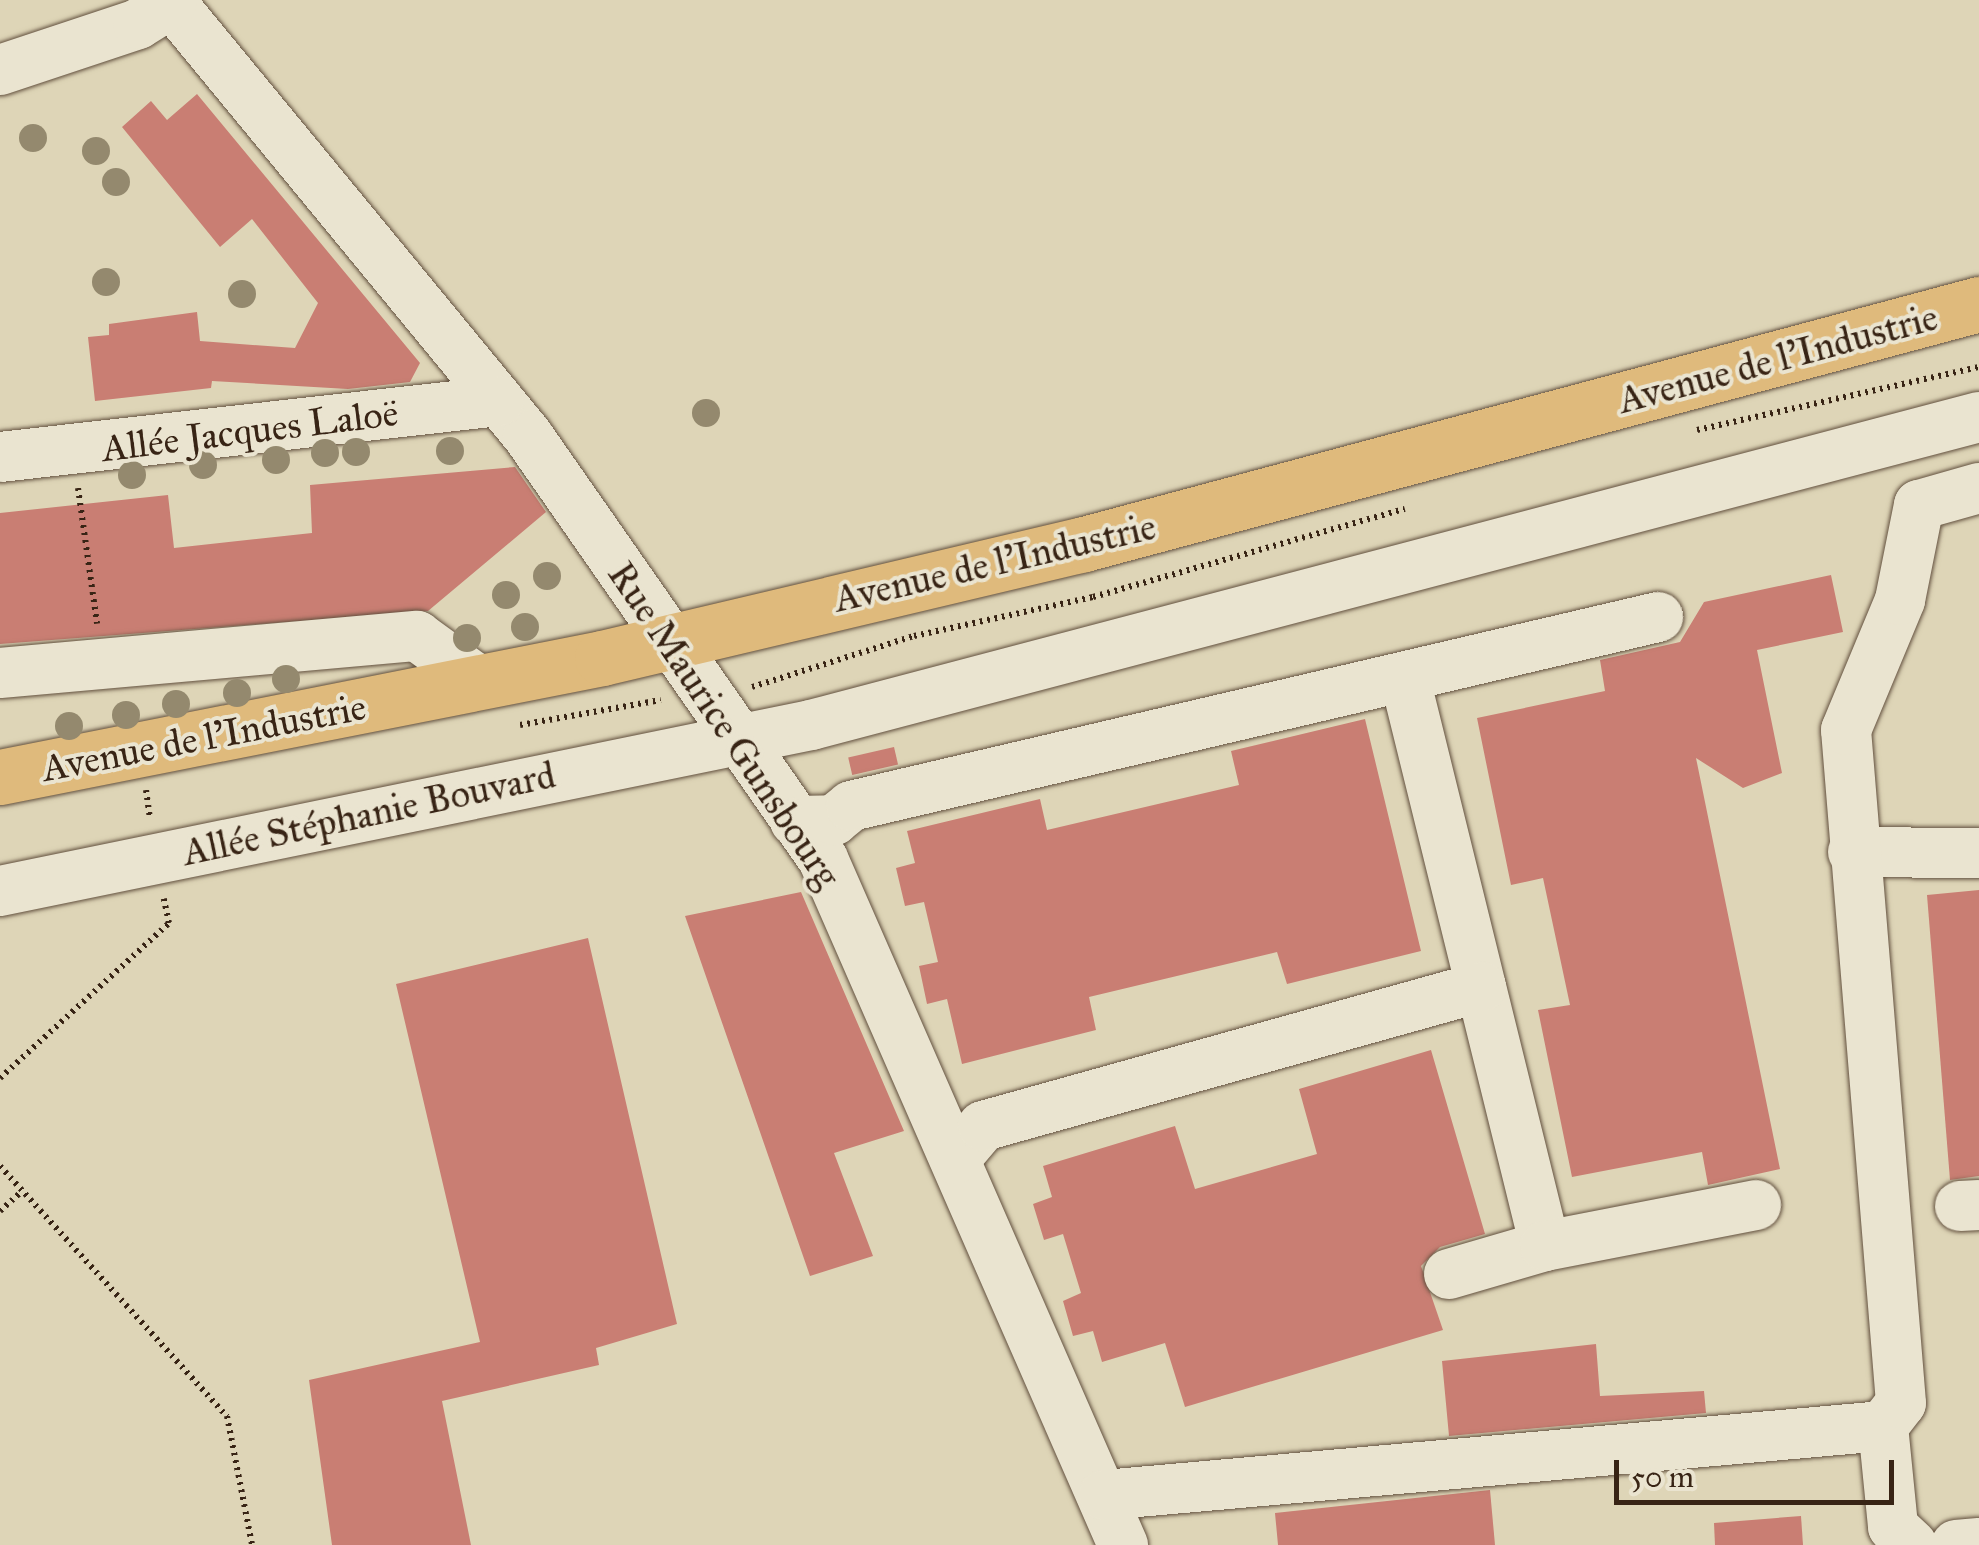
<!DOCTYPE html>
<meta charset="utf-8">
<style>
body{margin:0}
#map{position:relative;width:1979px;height:1545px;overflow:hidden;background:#ded5b7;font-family:"IM FELL Great Primer",serif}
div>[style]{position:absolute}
.building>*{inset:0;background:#c97e73;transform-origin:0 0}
.path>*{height:6px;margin-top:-3px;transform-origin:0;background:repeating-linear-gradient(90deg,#382415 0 2.5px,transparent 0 7.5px)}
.roads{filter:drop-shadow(0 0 2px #62503e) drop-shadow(0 0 2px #62503e)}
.minor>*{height:50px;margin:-25px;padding:0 25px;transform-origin:25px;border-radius:25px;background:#eae4d0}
.major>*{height:55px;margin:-27.5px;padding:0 27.5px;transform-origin:27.5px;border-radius:27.5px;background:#dfba7c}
.trees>*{width:28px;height:28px;margin:-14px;border-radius:50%;background:#94896e}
span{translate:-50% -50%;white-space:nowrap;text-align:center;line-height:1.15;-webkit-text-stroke:8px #eae4d0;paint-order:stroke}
.street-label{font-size:38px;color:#382415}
.scale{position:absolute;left:1614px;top:1460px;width:280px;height:45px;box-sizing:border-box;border:5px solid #382415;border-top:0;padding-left:12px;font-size:30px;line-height:35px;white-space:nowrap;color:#382415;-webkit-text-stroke:8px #eae4d0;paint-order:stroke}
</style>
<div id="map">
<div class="building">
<i style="clip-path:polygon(197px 94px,420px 363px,410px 382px,348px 389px,212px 381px,211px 388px,95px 401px,88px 337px,109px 335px,109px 324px,197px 312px,200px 341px,295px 348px,318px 303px,252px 219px,220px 247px,122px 127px,151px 101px,167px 120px)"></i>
<i style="clip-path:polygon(515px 467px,546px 512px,428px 611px,0 644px,0 513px,168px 495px,174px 548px,312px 533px,310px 485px)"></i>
<i style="clip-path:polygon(1831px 575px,1843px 632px,1757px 650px,1782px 773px,1743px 788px,1696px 758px,1780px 1169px,1708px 1185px,1702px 1152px,1572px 1177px,1538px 1010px,1570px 1005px,1543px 878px,1511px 885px,1477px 718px,1605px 691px,1600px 660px,1680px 642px,1704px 602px)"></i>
<i style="clip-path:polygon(1365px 719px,1421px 951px,1287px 984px,1277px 952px,1089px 997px,1096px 1030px,962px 1064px,947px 999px,927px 1004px,919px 966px,938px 962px,924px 902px,905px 906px,896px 868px,915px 863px,907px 831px,1040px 799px,1047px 830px,1239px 785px,1231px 751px)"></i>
<i style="left:894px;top:747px;width:18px;height:47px;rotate:77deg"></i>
<i style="clip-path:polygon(1979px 890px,1979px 1176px,1950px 1180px,1927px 895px)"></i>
<i style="clip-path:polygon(801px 892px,904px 1131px,834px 1153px,873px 1256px,810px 1276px,685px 916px)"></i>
<i style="clip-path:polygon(588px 938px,677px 1324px,596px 1348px,599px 1365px,442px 1401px,471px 1545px,332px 1545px,309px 1380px,480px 1342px,396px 984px)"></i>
<i style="clip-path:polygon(1431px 1050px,1485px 1234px,1440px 1247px,1421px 1266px,1443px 1330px,1185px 1407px,1165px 1343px,1102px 1362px,1093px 1331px,1073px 1336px,1063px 1301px,1081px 1293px,1063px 1234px,1044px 1240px,1033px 1204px,1052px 1197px,1043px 1166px,1175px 1126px,1195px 1189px,1317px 1154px,1299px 1089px)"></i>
<i style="clip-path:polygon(1596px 1344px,1600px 1396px,1704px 1391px,1706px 1413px,1449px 1436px,1442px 1361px)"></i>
<i style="clip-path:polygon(1490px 1490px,1495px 1545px,1278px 1545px,1275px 1513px)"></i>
<i style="clip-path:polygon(1801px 1516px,1803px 1545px,1715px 1545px,1714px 1523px)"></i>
</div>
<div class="path">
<i style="left:1697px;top:430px;width:289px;rotate:-12.6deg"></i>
<i style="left:78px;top:488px;width:137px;rotate:82deg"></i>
<i style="left:752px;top:687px;width:170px;rotate:-17.5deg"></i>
<i style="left:914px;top:636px;width:183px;rotate:-12.3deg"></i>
<i style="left:1093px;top:597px;width:324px;rotate:-15.8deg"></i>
<i style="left:520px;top:725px;width:143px;rotate:-10.1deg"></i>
<i style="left:146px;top:790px;width:27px;rotate:82deg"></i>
<i style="left:0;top:1078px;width:229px;rotate:-42.5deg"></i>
<i style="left:169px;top:923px;width:25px;rotate:-102deg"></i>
<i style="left:0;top:1166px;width:338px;rotate:47.8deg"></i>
<i style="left:227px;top:1416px;width:131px;rotate:79deg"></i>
<i style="left:0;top:1211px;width:28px;rotate:-42deg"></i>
</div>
<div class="roads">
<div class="minor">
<i style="left:169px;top:0;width:565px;rotate:50.53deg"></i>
<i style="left:528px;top:436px;width:516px;rotate:55.11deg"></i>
<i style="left:823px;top:859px;width:749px;rotate:66.38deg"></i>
<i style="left:0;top:70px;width:145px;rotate:-18.4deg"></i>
<i style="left:138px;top:24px;width:40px;rotate:-32deg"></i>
<i style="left:0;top:457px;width:502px;rotate:-6.4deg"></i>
<i style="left:0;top:673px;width:419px;rotate:-5.1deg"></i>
<i style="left:417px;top:636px;width:80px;rotate:35.9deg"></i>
<i style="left:1405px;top:679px;width:584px;rotate:76.13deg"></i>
<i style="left:795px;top:821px;width:39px;rotate:-1deg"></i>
<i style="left:834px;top:820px;width:22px;rotate:-39deg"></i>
<i style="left:851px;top:806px;width:829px;rotate:-13.18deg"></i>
<i style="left:1853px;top:852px;width:126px;rotate:0.5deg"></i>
<i style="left:0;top:891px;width:828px;rotate:-11.57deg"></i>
<i style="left:811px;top:725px;width:1208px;rotate:-14.77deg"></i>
<i style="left:955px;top:1159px;width:43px;rotate:-49.7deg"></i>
<i style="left:983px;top:1126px;width:517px;rotate:-15.6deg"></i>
<i style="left:1960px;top:1206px;width:19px;rotate:-3deg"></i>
<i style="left:1449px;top:1274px;width:100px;rotate:-16.3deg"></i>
<i style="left:1545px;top:1246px;width:215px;rotate:-11deg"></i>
<i style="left:1883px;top:1426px;width:101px;rotate:84.3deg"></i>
<i style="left:1893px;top:1527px;width:26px;rotate:43deg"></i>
<i style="left:1104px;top:1495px;width:782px;rotate:-5.06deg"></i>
<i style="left:1883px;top:1426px;width:29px;rotate:-52deg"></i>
<i style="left:1901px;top:1403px;width:675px;rotate:-94.67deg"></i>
<i style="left:1846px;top:730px;width:141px;rotate:-67.4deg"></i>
<i style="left:1900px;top:600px;width:97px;rotate:-78.7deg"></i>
<i style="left:1919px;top:505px;width:62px;rotate:-15.8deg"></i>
<i style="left:1956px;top:1545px;width:23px;rotate:-5deg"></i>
</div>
<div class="major">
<i style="left:0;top:777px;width:614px;rotate:-11.18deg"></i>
<i style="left:602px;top:658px;width:495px;rotate:-13.3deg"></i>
<i style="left:1084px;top:544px;width:927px;rotate:-15.01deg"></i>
</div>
</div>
<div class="trees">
<i style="left:33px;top:138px"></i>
<i style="left:96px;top:151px"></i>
<i style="left:116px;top:182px"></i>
<i style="left:106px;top:282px"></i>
<i style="left:242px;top:294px"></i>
<i style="left:706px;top:413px"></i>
<i style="left:450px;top:451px"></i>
<i style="left:356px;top:452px"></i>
<i style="left:325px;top:453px"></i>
<i style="left:276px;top:460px"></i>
<i style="left:203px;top:465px"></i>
<i style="left:132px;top:475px"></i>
<i style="left:547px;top:576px"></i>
<i style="left:506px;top:595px"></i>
<i style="left:525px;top:627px"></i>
<i style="left:467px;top:638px"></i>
<i style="left:286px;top:679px"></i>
<i style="left:237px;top:693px"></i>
<i style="left:176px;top:704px"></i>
<i style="left:126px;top:715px"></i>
<i style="left:69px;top:726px"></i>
</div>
<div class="street-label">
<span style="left:1778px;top:359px;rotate:-15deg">Avenue de l'Industrie</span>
<span style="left:250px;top:431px;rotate:-7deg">Allée Jacques Laloë</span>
<span style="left:995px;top:563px;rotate:-13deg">Avenue de l'Industrie</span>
<span style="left:724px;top:725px;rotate:56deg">Rue Maurice Gunsbourg</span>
<span style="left:204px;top:738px;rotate:-11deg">Avenue de l'Industrie</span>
<span style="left:369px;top:814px;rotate:-12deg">Allée Stéphanie Bouvard</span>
</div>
<div class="scale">50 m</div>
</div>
